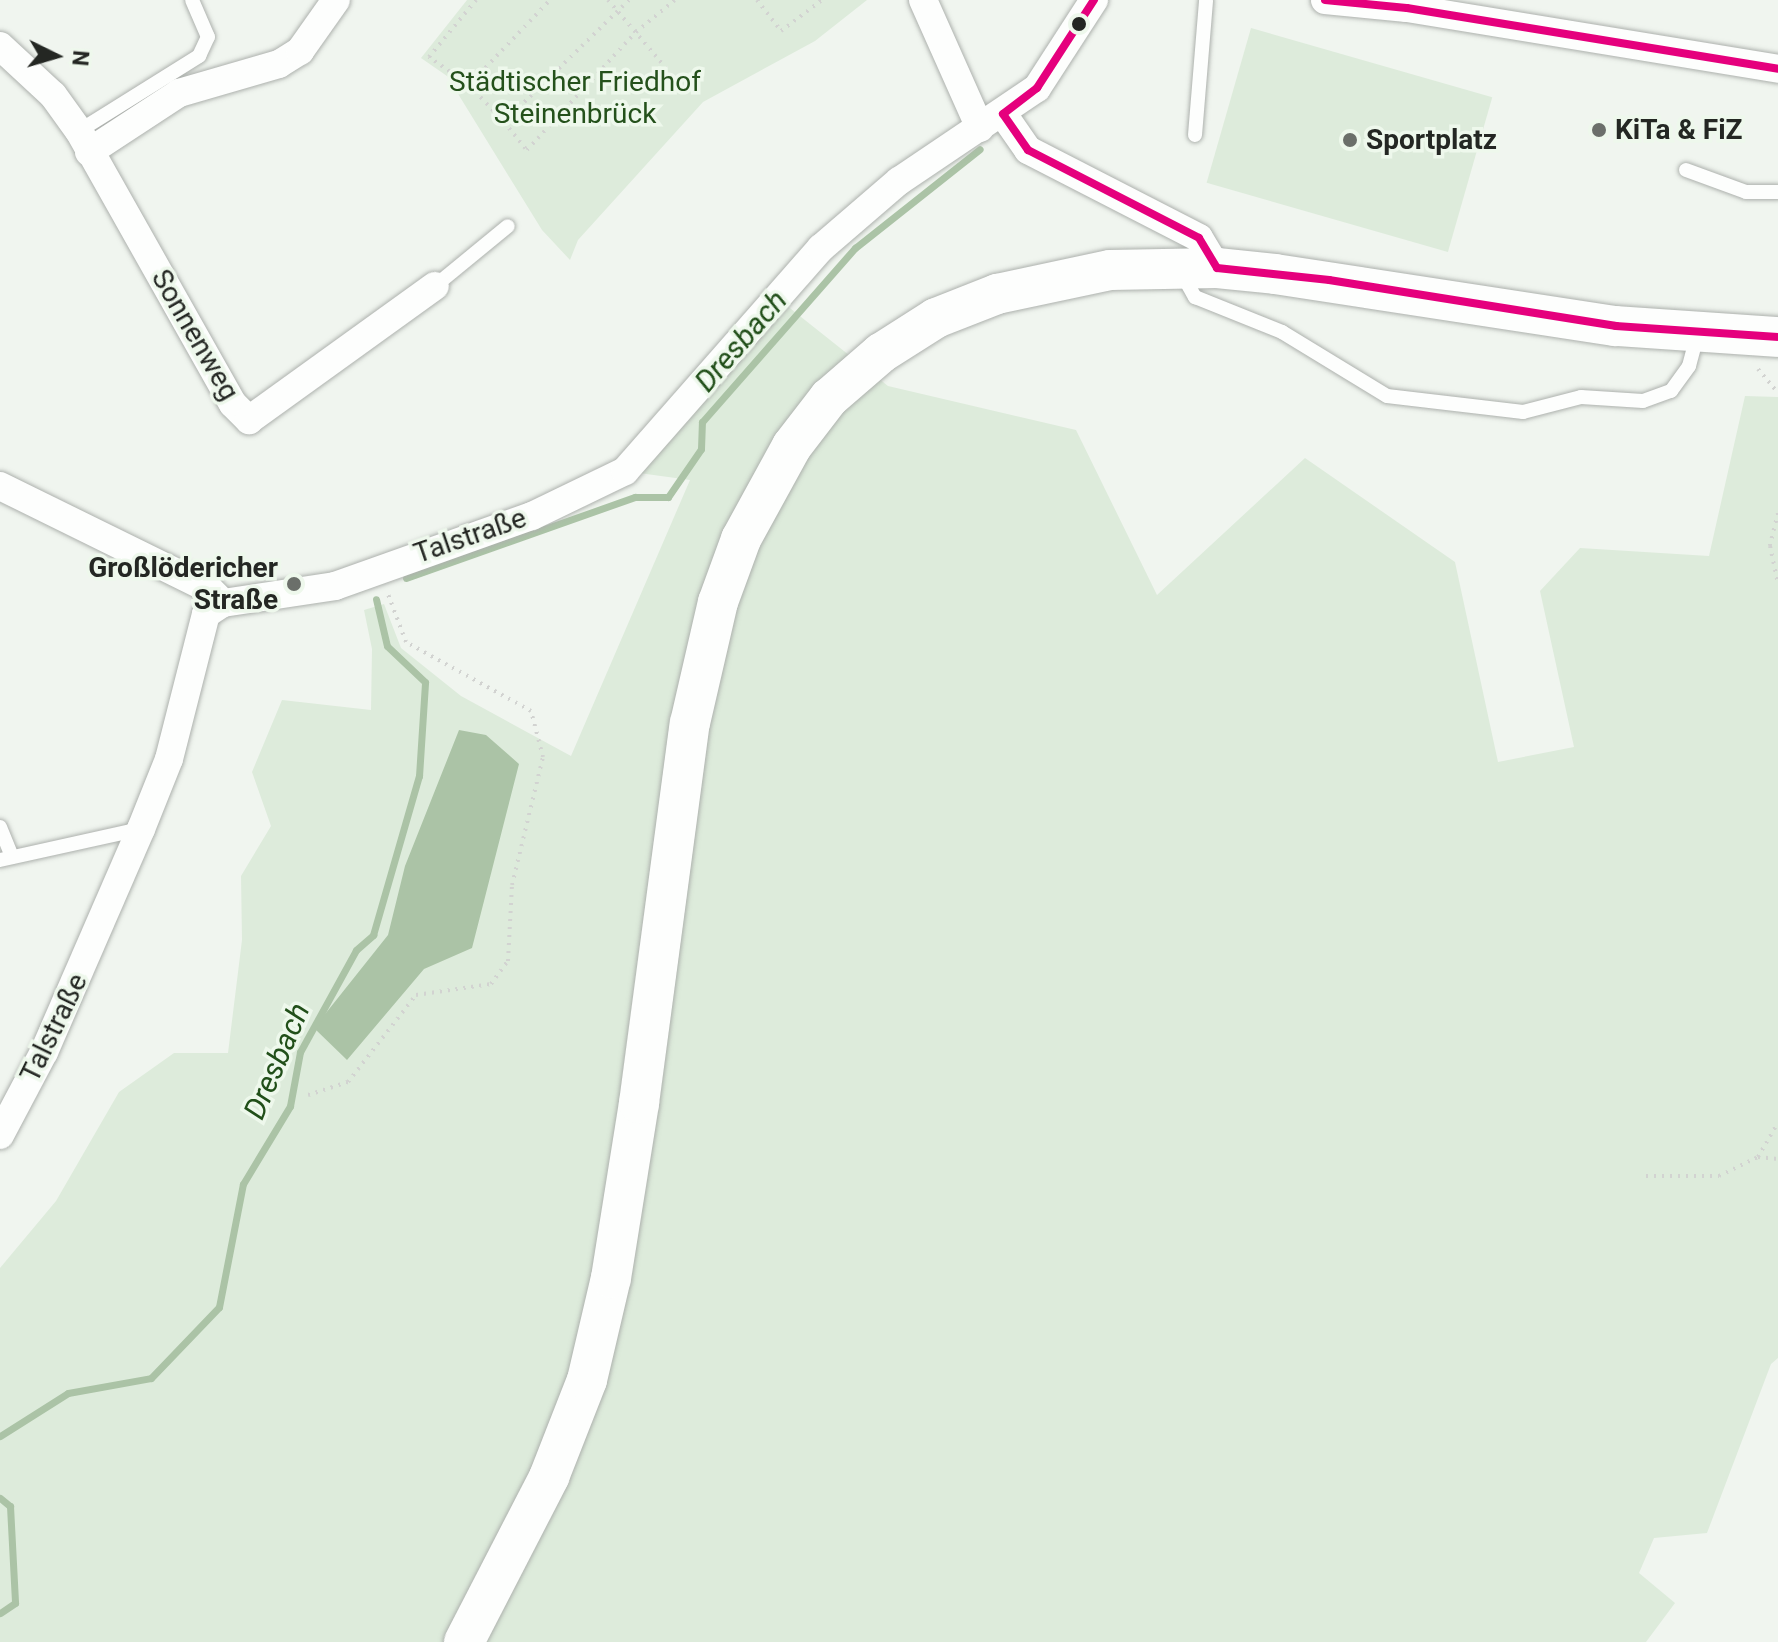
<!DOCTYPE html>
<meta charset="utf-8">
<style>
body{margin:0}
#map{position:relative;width:1778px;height:1642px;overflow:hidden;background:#f0f5ef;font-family:Roboto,sans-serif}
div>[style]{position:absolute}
.green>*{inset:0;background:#ddebdb;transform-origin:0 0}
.water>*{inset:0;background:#abc3a6}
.stream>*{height:7px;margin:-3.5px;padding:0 3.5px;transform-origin:3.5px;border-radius:3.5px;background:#abc3a6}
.path>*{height:4px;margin-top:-2px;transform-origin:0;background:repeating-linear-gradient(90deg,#d2d3d1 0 2px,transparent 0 8px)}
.roads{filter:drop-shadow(0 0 2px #adb1ad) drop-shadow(0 0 2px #adb1ad)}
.lane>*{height:14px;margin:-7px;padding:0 7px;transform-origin:7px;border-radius:7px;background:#fdfefd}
.street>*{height:28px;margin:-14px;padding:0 14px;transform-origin:14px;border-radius:14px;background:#fdfefd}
.secondary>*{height:40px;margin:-20px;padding:0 20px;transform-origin:20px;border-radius:20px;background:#fdfefd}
.bus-1>*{height:8px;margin:-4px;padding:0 4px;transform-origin:4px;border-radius:4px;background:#e5007d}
.dots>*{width:22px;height:22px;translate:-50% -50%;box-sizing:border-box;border:4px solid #eef8ec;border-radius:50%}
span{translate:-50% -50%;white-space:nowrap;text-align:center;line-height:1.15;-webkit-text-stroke:7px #eef8ec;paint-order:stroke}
.park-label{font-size:28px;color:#24511b}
.poi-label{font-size:28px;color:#242723;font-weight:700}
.left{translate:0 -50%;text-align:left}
.right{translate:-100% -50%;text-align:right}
.street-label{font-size:28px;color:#242723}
.water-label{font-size:30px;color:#214f19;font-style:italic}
.north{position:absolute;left:16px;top:16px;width:80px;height:80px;-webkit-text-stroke:6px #eef8ec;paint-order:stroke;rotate:95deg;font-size:22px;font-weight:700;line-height:32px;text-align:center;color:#242723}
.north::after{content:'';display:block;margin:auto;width:28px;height:36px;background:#242723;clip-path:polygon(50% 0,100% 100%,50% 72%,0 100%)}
</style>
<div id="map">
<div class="green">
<i style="clip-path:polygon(467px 0,867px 0,815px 41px,703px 102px,578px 240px,570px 260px,542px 230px,447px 76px,421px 58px)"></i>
<i style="left:1251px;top:28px;width:251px;height:161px;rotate:16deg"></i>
<i style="clip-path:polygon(786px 305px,888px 386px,1076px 430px,1157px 595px,1305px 458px,1455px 562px,1498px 762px,1574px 747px,1540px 591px,1580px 548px,1709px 556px,1745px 396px,1778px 397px,1778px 1358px,1771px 1364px,1707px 1533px,1654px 1538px,1639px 1573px,1675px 1603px,1646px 1642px,0 1642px,0 1268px,56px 1201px,119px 1092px,174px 1053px,228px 1053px,242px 940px,241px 876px,271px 826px,252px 772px,282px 700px,371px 710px,372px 649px,364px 610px,384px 604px,401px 648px,461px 696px,571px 756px,690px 480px,639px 473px)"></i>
</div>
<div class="water">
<i style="clip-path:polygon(459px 730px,486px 735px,519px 764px,472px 948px,424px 969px,347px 1060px,314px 1028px,388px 935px,405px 866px)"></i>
</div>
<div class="stream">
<i style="left:406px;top:578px;width:243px;rotate:-19.5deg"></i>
<i style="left:635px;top:497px;width:33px"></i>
<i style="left:668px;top:497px;width:58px;rotate:-55.5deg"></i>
<i style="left:701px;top:449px;width:27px;rotate:-88deg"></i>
<i style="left:702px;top:422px;width:232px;rotate:-48.7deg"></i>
<i style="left:855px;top:248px;width:159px;rotate:-38.4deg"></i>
<i style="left:0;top:1436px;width:80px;rotate:-32.3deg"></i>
<i style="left:68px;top:1393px;width:84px;rotate:-10.2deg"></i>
<i style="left:151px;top:1378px;width:98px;rotate:-46.2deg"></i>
<i style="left:219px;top:1307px;width:125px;rotate:-79deg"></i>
<i style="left:243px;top:1184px;width:91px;rotate:-58.9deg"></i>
<i style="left:290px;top:1106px;width:55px;rotate:-79.5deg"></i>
<i style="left:300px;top:1052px;width:116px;rotate:-61.2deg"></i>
<i style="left:356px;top:950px;width:23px;rotate:-41deg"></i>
<i style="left:373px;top:935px;width:166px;rotate:-73.9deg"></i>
<i style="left:419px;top:776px;width:94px;rotate:-86.3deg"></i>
<i style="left:425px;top:682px;width:52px;rotate:-136.5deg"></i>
<i style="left:387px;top:646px;width:48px;rotate:-103.2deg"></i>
<i style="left:0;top:1498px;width:13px;rotate:39deg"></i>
<i style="left:10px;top:1506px;width:97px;rotate:87deg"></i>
<i style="left:15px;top:1603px;width:18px;rotate:146deg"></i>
</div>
<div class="path">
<i style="left:608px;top:0;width:91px;rotate:49.5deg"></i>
<i style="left:629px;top:0;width:175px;rotate:135.7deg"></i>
<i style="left:504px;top:122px;width:36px;rotate:51deg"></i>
<i style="left:527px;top:150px;width:161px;rotate:-47.3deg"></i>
<i style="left:636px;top:32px;width:50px;rotate:-39.4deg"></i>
<i style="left:757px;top:0;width:39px;rotate:52deg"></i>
<i style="left:781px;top:31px;width:51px;rotate:-37.1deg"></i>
<i style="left:469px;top:85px;width:49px;rotate:-145deg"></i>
<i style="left:429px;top:57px;width:74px;rotate:-50.5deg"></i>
<i style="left:504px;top:122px;width:51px;rotate:-133.4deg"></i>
<i style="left:469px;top:85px;width:117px;rotate:-46.4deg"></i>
<i style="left:1758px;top:369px;width:31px;rotate:50deg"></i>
<i style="left:1778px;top:513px;width:34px;rotate:104deg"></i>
<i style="left:1770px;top:546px;width:38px;rotate:78deg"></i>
<i style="left:308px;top:1095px;width:42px;rotate:-18deg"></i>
<i style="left:348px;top:1082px;width:110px;rotate:-52deg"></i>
<i style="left:416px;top:995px;width:76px;rotate:-8.3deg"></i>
<i style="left:491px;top:984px;width:29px;rotate:-54deg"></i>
<i style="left:508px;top:961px;width:76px;rotate:-87deg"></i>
<i style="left:512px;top:885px;width:132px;rotate:-76.4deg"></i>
<i style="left:543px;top:757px;width:48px;rotate:-104.6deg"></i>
<i style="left:531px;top:711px;width:143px;rotate:-151.1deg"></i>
<i style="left:406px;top:642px;width:51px;rotate:-110.6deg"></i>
<i style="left:1758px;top:1157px;width:20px;rotate:6deg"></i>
<i style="left:1646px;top:1176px;width:73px"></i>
<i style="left:1719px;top:1176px;width:43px;rotate:-26deg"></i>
<i style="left:1758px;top:1157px;width:39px;rotate:-60deg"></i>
</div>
<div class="roads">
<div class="lane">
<i style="left:79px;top:131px;width:142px;rotate:-32deg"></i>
<i style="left:199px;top:56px;width:21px;rotate:-65deg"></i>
<i style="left:208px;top:37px;width:40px;rotate:-113.4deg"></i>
<i style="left:1195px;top:135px;width:135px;rotate:-85.3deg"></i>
<i style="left:1686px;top:170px;width:64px;rotate:20.1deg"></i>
<i style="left:1746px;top:192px;width:32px"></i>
<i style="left:1181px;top:272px;width:29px;rotate:61deg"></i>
<i style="left:1195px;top:297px;width:94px;rotate:21.9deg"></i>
<i style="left:1282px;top:332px;width:123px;rotate:31.4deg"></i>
<i style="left:1387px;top:396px;width:137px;rotate:6.7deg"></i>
<i style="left:1523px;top:412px;width:60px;rotate:-14.5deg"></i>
<i style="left:1581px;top:397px;width:62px;rotate:3.7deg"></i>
<i style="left:1643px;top:401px;width:30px;rotate:-20deg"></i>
<i style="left:1671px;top:391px;width:31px;rotate:-54deg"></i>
<i style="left:1689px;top:366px;width:34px;rotate:-75deg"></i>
<i style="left:435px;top:286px;width:94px;rotate:-39.4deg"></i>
<i style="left:0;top:827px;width:32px;rotate:68deg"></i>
<i style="left:0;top:860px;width:143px;rotate:-12.5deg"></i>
</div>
<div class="street">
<i style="left:923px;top:0;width:140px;rotate:66deg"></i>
<i style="left:1325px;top:0;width:82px;rotate:5.6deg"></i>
<i style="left:1407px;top:8px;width:376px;rotate:9.3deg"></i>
<i style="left:0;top:46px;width:72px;rotate:42.8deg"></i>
<i style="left:53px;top:95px;width:44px;rotate:54.2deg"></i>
<i style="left:79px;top:131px;width:313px;rotate:60.6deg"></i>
<i style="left:233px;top:404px;width:23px;rotate:45deg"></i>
<i style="left:249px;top:420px;width:229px;rotate:-35.8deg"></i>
<i style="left:1003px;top:114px;width:44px;rotate:55.2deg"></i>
<i style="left:1028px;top:150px;width:192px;rotate:27.2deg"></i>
<i style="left:1199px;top:238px;width:35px;rotate:59deg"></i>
<i style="left:89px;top:152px;width:108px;rotate:-33.2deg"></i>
<i style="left:179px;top:93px;width:104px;rotate:-16.2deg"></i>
<i style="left:279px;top:64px;width:25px;rotate:-32deg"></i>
<i style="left:300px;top:51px;width:62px;rotate:-54.8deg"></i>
<i style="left:0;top:486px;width:233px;rotate:26.2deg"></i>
<i style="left:209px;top:589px;width:20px;rotate:45deg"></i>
<i style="left:0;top:1135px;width:94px;rotate:-62.1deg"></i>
<i style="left:44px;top:1052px;width:243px;rotate:-66.5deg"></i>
<i style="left:141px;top:829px;width:75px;rotate:-68.2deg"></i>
<i style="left:169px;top:759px;width:150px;rotate:-75.7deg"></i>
<i style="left:206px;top:614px;width:20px;rotate:-33deg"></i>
<i style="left:223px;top:603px;width:113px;rotate:-8.6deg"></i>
<i style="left:335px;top:586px;width:209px;rotate:-19.6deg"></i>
<i style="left:532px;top:516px;width:103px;rotate:-25.8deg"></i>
<i style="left:625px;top:471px;width:297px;rotate:-48.7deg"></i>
<i style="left:821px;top:248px;width:103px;rotate:-40.7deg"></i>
<i style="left:899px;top:181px;width:166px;rotate:-34deg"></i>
<i style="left:1037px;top:88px;width:105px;rotate:-57.1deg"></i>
</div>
<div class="secondary">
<i style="left:464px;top:1642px;width:186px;rotate:-62.7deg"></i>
<i style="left:549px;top:1477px;width:104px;rotate:-68.6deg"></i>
<i style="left:587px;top:1380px;width:105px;rotate:-76.8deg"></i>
<i style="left:611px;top:1278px;width:177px;rotate:-80.9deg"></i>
<i style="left:639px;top:1103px;width:383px;rotate:-82.4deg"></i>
<i style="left:690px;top:723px;width:124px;rotate:-77deg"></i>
<i style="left:718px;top:602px;width:67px;rotate:-69.9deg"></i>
<i style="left:741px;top:539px;width:106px;rotate:-61.3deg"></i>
<i style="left:792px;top:446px;width:61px;rotate:-52.4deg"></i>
<i style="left:829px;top:398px;width:69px;rotate:-40.9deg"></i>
<i style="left:881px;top:353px;width:65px;rotate:-32.5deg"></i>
<i style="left:936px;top:318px;width:66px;rotate:-21.5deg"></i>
<i style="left:997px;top:294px;width:116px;rotate:-12deg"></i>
<i style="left:1110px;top:270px;width:107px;rotate:-1.1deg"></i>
<i style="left:1217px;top:268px;width:58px;rotate:5.9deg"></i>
<i style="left:1275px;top:274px;width:345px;rotate:8.7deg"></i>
<i style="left:1616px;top:326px;width:162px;rotate:3.9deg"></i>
</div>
</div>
<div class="bus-1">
<i style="left:1325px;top:0;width:82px;rotate:5.6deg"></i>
<i style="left:1407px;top:8px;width:376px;rotate:9.3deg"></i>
<i style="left:1003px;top:114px;width:44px;rotate:55.2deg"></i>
<i style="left:1028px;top:150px;width:192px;rotate:27.2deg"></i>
<i style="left:1199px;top:238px;width:35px;rotate:59deg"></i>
<i style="left:1003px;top:114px;width:43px;rotate:-37.4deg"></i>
<i style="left:1037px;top:88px;width:105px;rotate:-57.1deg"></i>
<i style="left:1217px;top:268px;width:113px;rotate:6.1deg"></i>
<i style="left:1329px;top:280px;width:291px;rotate:9.1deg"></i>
<i style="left:1616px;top:326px;width:162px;rotate:3.9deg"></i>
</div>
<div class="dots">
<i style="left:1079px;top:24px;background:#242723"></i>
<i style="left:1599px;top:130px;background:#6b6f6a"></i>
<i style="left:1350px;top:140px;background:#6b6f6a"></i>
<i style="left:294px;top:584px;background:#6b6f6a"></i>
</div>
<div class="park-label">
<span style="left:575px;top:98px">Städtischer Friedhof<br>Steinenbrück</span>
</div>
<div class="poi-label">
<span class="left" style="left:1615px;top:130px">KiTa &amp; FiZ</span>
<span class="left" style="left:1366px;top:140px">Sportplatz</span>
<span class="right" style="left:278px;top:584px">Großlödericher<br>Straße</span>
</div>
<div class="street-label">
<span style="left:195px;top:335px;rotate:60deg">Sonnenweg</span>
<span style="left:470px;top:536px;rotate:-19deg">Talstraße</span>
<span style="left:54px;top:1028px;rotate:-64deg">Talstraße</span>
</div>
<div class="water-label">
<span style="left:741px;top:341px;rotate:-49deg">Dresbach</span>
<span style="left:277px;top:1061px;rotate:-67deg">Dresbach</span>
</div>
<div class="north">N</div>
</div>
